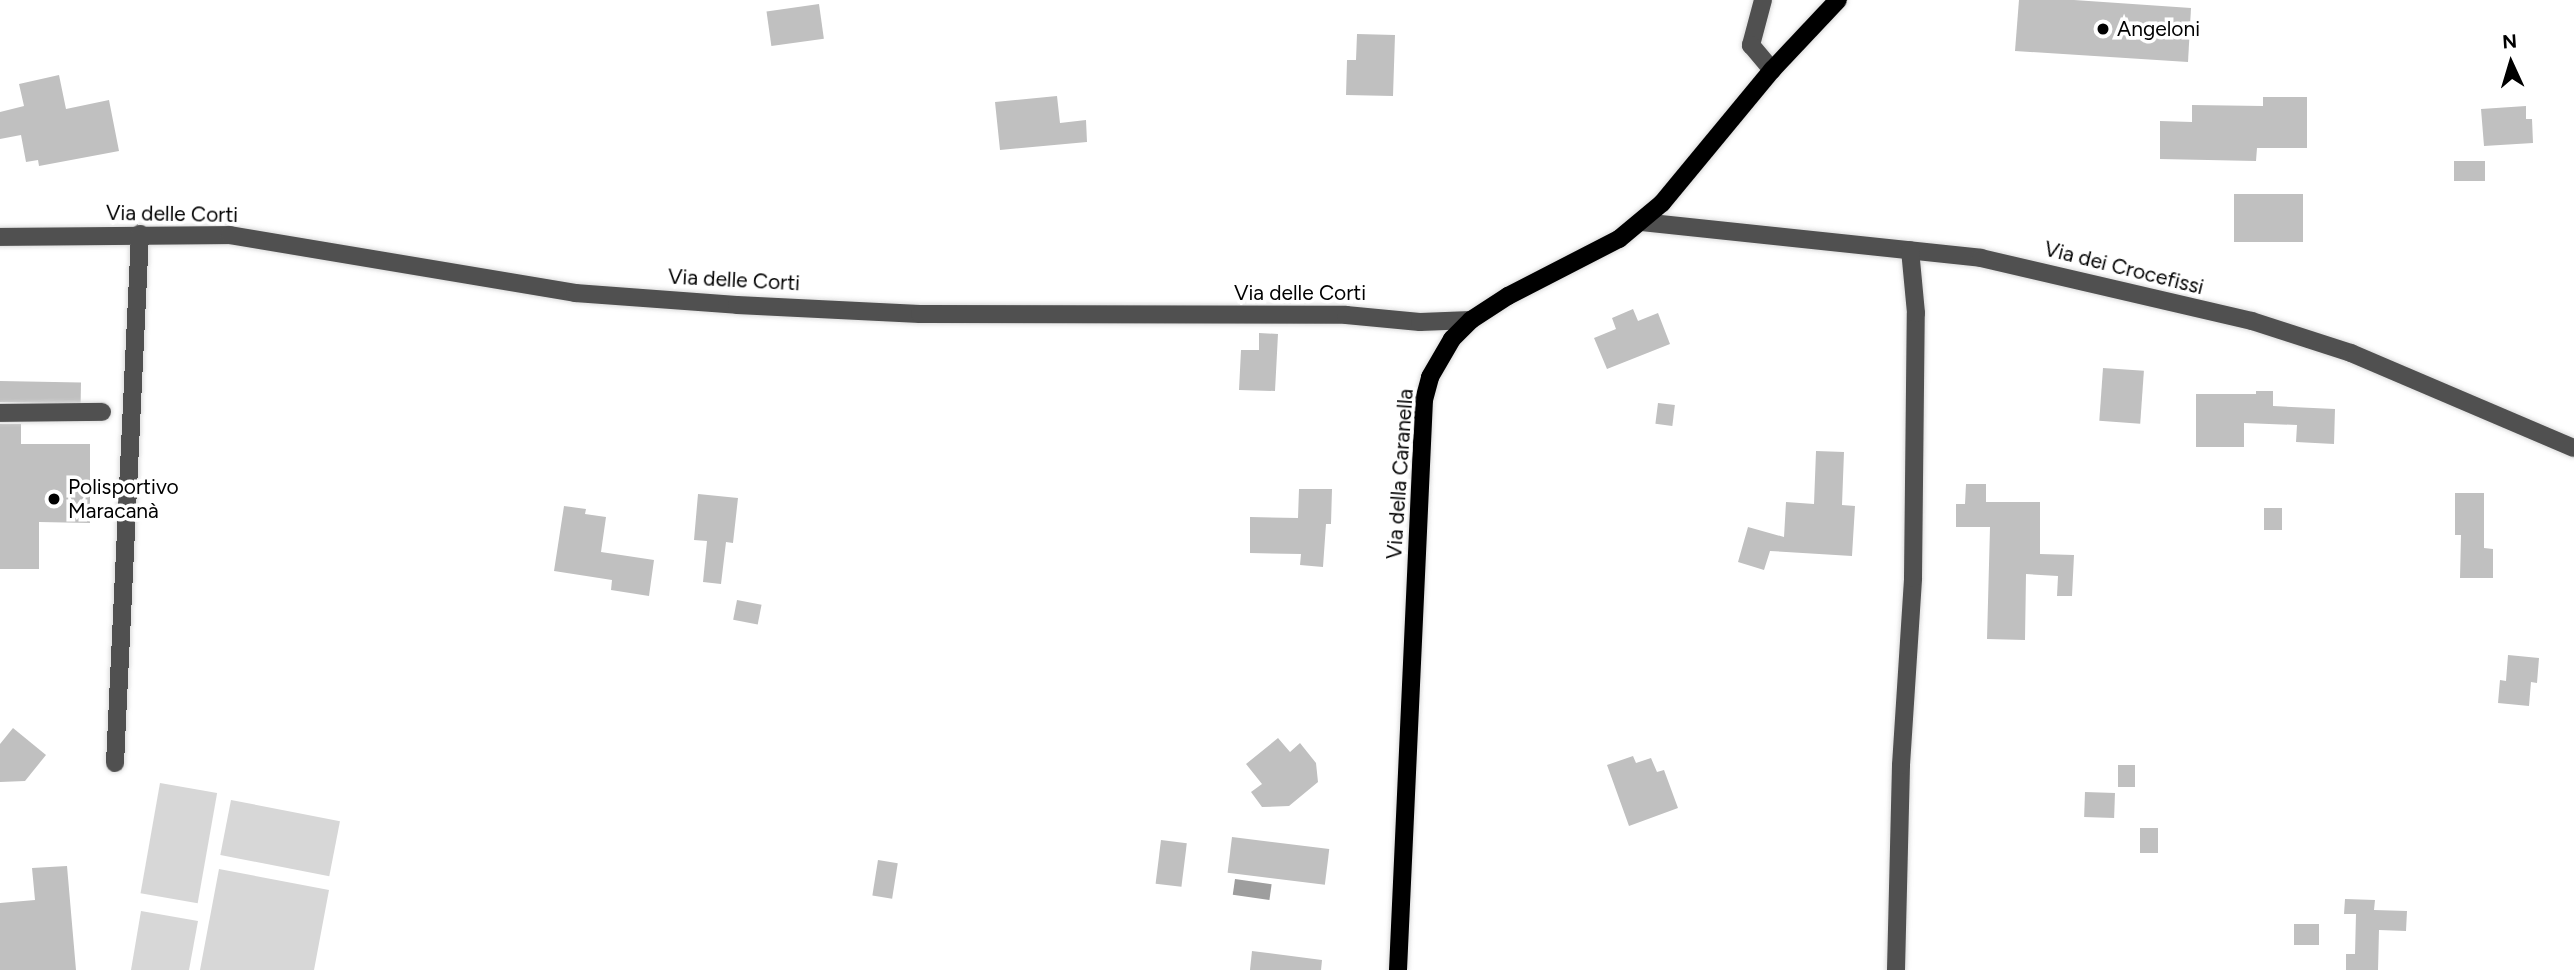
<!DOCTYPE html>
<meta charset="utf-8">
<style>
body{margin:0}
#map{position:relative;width:2574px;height:970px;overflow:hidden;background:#fff;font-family:Figtree,sans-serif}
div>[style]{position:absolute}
.green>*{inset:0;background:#d7d7d7;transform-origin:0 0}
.water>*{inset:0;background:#9e9e9e;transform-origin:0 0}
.building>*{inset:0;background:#c0c0c0;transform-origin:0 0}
.roads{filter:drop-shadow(0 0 2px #dbdbdb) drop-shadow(0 0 2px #dbdbdb)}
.minor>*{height:18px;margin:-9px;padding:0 9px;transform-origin:9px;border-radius:9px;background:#505050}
.major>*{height:18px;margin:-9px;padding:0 9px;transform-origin:9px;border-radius:9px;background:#000}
.dots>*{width:19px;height:19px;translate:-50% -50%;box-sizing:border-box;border:4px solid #fff;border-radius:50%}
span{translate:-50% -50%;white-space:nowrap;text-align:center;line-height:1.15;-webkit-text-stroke:7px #fff;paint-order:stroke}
.poi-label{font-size:21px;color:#000}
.left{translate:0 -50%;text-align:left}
.street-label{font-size:21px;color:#000}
.north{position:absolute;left:2476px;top:28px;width:70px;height:70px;-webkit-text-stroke:5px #fff;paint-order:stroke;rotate:356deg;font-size:19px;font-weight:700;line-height:28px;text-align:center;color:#000}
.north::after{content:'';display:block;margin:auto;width:24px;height:32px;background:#000;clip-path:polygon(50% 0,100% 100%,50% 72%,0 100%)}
</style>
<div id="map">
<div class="green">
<i style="left:160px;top:783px;width:58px;height:112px;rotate:10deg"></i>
<i style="left:231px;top:800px;width:111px;height:56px;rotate:11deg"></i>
<i style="clip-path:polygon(219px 869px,329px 890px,314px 970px,200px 970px)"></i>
<i style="clip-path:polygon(141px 911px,198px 921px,189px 970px,131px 970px)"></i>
</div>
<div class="water">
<i style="left:1235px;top:879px;width:37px;height:16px;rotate:8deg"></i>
</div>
<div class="building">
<i style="clip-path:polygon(2019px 0,2074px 0,2191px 8px,2188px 62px,2015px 51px)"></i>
<i style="left:819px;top:4px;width:35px;height:53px;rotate:82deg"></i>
<i style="clip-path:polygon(1357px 34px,1395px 35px,1393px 96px,1346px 95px,1347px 60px,1356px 60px)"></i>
<i style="clip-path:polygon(59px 75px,66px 109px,109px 100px,119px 151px,39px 166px,38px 160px,26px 162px,21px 135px,0 139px,0 112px,24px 106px,19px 84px)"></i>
<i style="clip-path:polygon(1057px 96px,1060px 123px,1086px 120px,1087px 142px,1000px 150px,995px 102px)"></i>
<i style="clip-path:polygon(2263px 97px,2307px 97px,2307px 148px,2257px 148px,2256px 161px,2160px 159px,2160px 121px,2192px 122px,2192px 105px,2263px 106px)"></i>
<i style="clip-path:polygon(2526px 106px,2526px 119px,2532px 119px,2533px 143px,2484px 146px,2481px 109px)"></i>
<i style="left:2485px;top:161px;width:20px;height:31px;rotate:90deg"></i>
<i style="left:2234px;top:194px;width:69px;height:48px"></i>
<i style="clip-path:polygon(1633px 309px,1638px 321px,1658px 313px,1670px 344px,1607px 369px,1594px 338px,1616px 329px,1612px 318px)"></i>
<i style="clip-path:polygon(1259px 333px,1278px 334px,1275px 391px,1239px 390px,1241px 350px,1259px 350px)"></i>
<i style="left:2103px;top:368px;width:41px;height:53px;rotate:4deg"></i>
<i style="left:0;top:381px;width:81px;height:21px;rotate:1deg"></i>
<i style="clip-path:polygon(2256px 391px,2273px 391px,2273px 406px,2335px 409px,2334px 444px,2296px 442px,2297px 425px,2244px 423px,2244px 447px,2196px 447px,2196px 394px,2256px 394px)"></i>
<i style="left:1658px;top:403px;width:17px;height:21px;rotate:7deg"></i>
<i style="clip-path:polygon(0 424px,21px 424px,21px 444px,90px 444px,90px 523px,39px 522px,39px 569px,0 569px)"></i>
<i style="clip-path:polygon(1816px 451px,1844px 452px,1842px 505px,1855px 506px,1852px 556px,1770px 551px,1764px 570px,1738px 562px,1748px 527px,1784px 537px,1786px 502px,1814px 504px)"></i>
<i style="clip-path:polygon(1966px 484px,1986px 484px,1986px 502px,2040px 502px,2040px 554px,2074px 555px,2072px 596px,2057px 596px,2058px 576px,2026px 574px,2025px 640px,1987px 639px,1990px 527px,1956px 527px,1956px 504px,1965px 504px)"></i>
<i style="clip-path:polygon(1299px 489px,1332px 489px,1331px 524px,1326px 524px,1323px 567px,1300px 565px,1301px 554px,1250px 553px,1250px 517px,1298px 518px)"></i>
<i style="clip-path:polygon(2455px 493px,2484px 493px,2484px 548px,2493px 549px,2493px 578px,2460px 578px,2461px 535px,2455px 535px)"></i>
<i style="clip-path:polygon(698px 494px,738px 498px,733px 543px,726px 542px,721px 584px,703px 582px,707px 541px,694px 540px)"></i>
<i style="clip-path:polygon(564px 506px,586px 509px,585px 514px,606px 517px,601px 552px,654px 560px,649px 596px,611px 590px,612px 580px,554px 571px)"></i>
<i style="left:2264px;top:508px;width:18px;height:22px"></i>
<i style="left:737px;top:600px;width:25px;height:20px;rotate:11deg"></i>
<i style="clip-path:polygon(2508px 655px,2539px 658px,2537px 683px,2531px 682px,2529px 706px,2498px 703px,2500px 680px,2506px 681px)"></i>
<i style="clip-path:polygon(13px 728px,46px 755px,25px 781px,0 782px,0 744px)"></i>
<i style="clip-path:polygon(1278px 738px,1290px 752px,1300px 743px,1316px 763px,1318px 782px,1289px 806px,1262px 807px,1251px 792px,1262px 784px,1246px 764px)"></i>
<i style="clip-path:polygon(1633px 756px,1636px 763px,1651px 758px,1657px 772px,1664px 770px,1678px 808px,1629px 826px,1607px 765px)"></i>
<i style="left:2118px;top:765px;width:17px;height:22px"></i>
<i style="left:2085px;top:792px;width:30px;height:25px;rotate:2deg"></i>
<i style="left:2140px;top:828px;width:18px;height:25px"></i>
<i style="left:1232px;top:837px;width:98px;height:36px;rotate:7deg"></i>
<i style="left:1161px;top:840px;width:26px;height:44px;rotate:7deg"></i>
<i style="left:878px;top:860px;width:20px;height:36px;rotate:9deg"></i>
<i style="clip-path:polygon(67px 866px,76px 970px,0 970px,0 903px,35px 900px,32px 868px)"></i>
<i style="clip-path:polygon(2345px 899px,2375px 900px,2374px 910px,2407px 911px,2406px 931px,2379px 930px,2378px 970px,2346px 970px,2346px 954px,2355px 954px,2356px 914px,2344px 914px)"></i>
<i style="left:2294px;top:924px;width:25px;height:21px"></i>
<i style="clip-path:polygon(1252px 951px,1322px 960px,1321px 970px,1250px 970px)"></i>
</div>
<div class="roads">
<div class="minor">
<i style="left:1763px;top:0;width:47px;rotate:104.9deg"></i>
<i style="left:1751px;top:45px;width:33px;rotate:50deg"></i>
<i style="left:1641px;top:222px;width:342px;rotate:6deg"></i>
<i style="left:1981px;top:258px;width:278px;rotate:13.1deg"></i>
<i style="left:2252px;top:321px;width:104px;rotate:17.9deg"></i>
<i style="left:2351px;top:353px;width:242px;rotate:23.1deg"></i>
<i style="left:0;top:237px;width:230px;rotate:-0.5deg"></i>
<i style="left:230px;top:235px;width:350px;rotate:9.5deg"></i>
<i style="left:575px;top:293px;width:162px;rotate:4.2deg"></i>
<i style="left:737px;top:305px;width:183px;rotate:2.8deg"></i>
<i style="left:920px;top:314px;width:426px;rotate:0.1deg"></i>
<i style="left:1346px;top:315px;width:74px;rotate:5.4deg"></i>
<i style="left:1420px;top:322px;width:51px;rotate:-2.2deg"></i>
<i style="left:0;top:413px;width:102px;rotate:-0.6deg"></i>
<i style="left:115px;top:763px;width:530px;rotate:-87.29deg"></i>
<i style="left:1896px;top:970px;width:205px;rotate:-88.6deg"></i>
<i style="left:1901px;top:765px;width:187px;rotate:-86.3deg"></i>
<i style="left:1913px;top:578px;width:265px;rotate:-89.4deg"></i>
<i style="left:1916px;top:313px;width:63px;rotate:-95.4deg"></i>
</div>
<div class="major">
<i style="left:1398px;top:970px;width:571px;rotate:-87.39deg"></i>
<i style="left:1424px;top:400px;width:24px;rotate:-75deg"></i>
<i style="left:1430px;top:377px;width:44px;rotate:-59.9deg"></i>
<i style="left:1452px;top:339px;width:27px;rotate:-45deg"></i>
<i style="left:1471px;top:320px;width:44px;rotate:-33deg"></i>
<i style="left:1508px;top:296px;width:125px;rotate:-27.2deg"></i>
<i style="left:1619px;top:239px;width:56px;rotate:-39.9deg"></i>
<i style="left:1662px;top:203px;width:173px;rotate:-50.4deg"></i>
<i style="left:1772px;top:70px;width:96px;rotate:-46.7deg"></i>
</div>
</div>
<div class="dots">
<i style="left:2103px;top:29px;background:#000"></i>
<i style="left:54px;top:499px;background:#000"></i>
</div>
<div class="poi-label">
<span class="left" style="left:2117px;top:29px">Angeloni</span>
<span class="left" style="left:68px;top:499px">Polisportivo<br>Maracanà</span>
</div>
<div class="street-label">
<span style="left:172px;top:214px;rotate:1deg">Via delle Corti</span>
<span style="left:2124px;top:268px;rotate:14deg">Via dei Crocefissi</span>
<span style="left:734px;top:280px;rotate:3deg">Via delle Corti</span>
<span style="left:1300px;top:293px">Via delle Corti</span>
<span style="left:1400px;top:474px;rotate:-86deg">Via della Caranella</span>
</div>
<div class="north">N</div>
</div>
